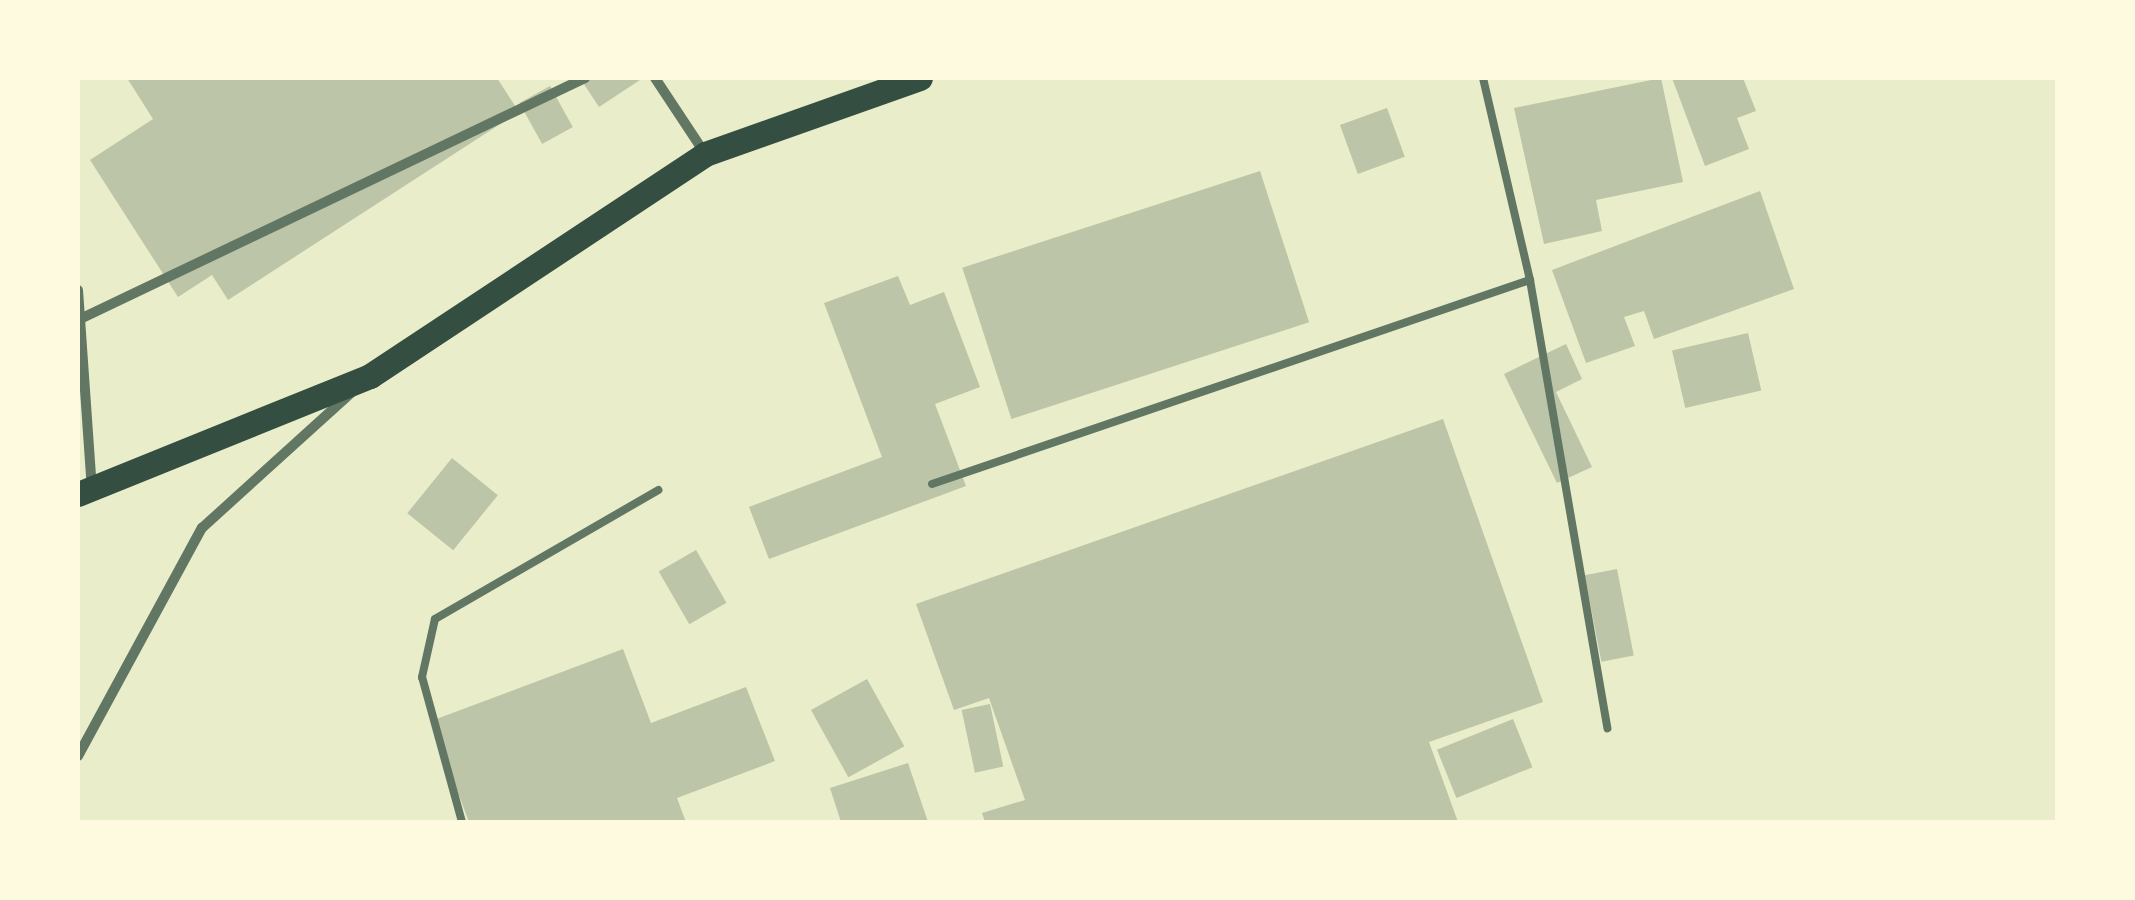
<!DOCTYPE html>
<style>
body{margin:0}
#map{position:relative;width:2135px;height:900px;overflow:hidden;background:#e9edc9;font-family:Figtree,sans-serif}
div>[style]{position:absolute}
.building>*{inset:0;background:#bcc5a7;transform-origin:0 0}
.service>*{height:8px;margin:-4px;padding:0 4px;transform-origin:4px;border-radius:4px;background:#617663}
.minor>*{height:10px;margin:-5px;padding:0 5px;transform-origin:5px;border-radius:5px;background:#617663}
.primary>*{height:25px;margin:-12.5px;padding:0 12.5px;transform-origin:12.5px;border-radius:12.5px;background:#344e41}
span{translate:-50% -50%;white-space:nowrap;text-align:center;line-height:1.15;-webkit-text-stroke:8px #fefae0;paint-order:stroke}
.frame{position:absolute;inset:0;border:80px solid #fefae0;pointer-events:none}
</style>
<div id="map">
<div class="building">
<i style="clip-path:polygon(127px 78px,497px 78px,519px 112px,228px 300px,212px 275px,178px 297px,90px 160px,153px 119px)"></i>
<i style="clip-path:polygon(580px 78px,643px 78px,599px 107px)"></i>
<i style="clip-path:polygon(1661px 78px,1683px 182px,1596px 200px,1602px 231px,1544px 244px,1514px 108px)"></i>
<i style="clip-path:polygon(1672px 78px,1743px 78px,1756px 111px,1737px 118px,1749px 149px,1705px 166px)"></i>
<i style="left:550px;top:86px;width:47px;height:35px;rotate:61deg"></i>
<i style="left:1387px;top:108px;width:52px;height:50px;rotate:70deg"></i>
<i style="left:1260px;top:171px;width:159px;height:313px;rotate:72deg"></i>
<i style="clip-path:polygon(1760px 191px,1794px 289px,1654px 339px,1644px 311px,1624px 317px,1635px 346px,1586px 363px,1552px 270px)"></i>
<i style="clip-path:polygon(898px 276px,910px 305px,944px 292px,980px 387px,935px 404px,966px 486px,769px 559px,749px 507px,882px 457px,824px 303px)"></i>
<i style="left:1748px;top:333px;width:59px;height:78px;rotate:77deg"></i>
<i style="clip-path:polygon(1566px 344px,1582px 379px,1556px 392px,1592px 467px,1557px 483px,1504px 374px)"></i>
<i style="clip-path:polygon(1443px 419px,1543px 702px,1429px 742px,1458px 822px,985px 822px,982px 813px,1025px 800px,989px 698px,954px 710px,916px 604px)"></i>
<i style="left:452px;top:458px;width:59px;height:71px;rotate:39deg"></i>
<i style="left:696px;top:550px;width:61px;height:43px;rotate:60deg"></i>
<i style="left:1617px;top:569px;width:88px;height:33px;rotate:79deg"></i>
<i style="clip-path:polygon(623px 649px,651px 723px,746px 687px,775px 761px,677px 798px,686px 822px,469px 822px,431px 721px)"></i>
<i style="left:867px;top:679px;width:77px;height:64px;rotate:61deg"></i>
<i style="left:990px;top:704px;width:64px;height:29px;rotate:78deg"></i>
<i style="left:1513px;top:719px;width:52px;height:82px;rotate:68deg"></i>
<i style="clip-path:polygon(908px 763px,928px 822px,841px 822px,830px 788px)"></i>
</div>
<div class="service">
<i style="left:1483px;top:78px;width:207px;rotate:76.9deg"></i>
<i style="left:1530px;top:280px;width:455px;rotate:80.2deg"></i>
<i style="left:932px;top:484px;width:632px;rotate:-18.84deg"></i>
<i style="left:462px;top:822px;width:150px;rotate:-105.4deg"></i>
<i style="left:422px;top:677px;width:59px;rotate:-77.4deg"></i>
<i style="left:435px;top:619px;width:258px;rotate:-30deg"></i>
</div>
<div class="minor">
<i style="left:655px;top:78px;width:89px;rotate:56.5deg"></i>
<i style="left:78px;top:290px;width:198px;rotate:86deg"></i>
<i style="left:78px;top:320px;width:562px;rotate:-25.52deg"></i>
<i style="left:78px;top:756px;width:260px;rotate:-61.5deg"></i>
<i style="left:202px;top:528px;width:204px;rotate:-42.2deg"></i>
</div>
<div class="primary">
<i style="left:78px;top:494px;width:315px;rotate:-22deg"></i>
<i style="left:370px;top:376px;width:402px;rotate:-33.5deg"></i>
<i style="left:705px;top:154px;width:228px;rotate:-19.5deg"></i>
</div>
<div class="frame"></div>
</div>
